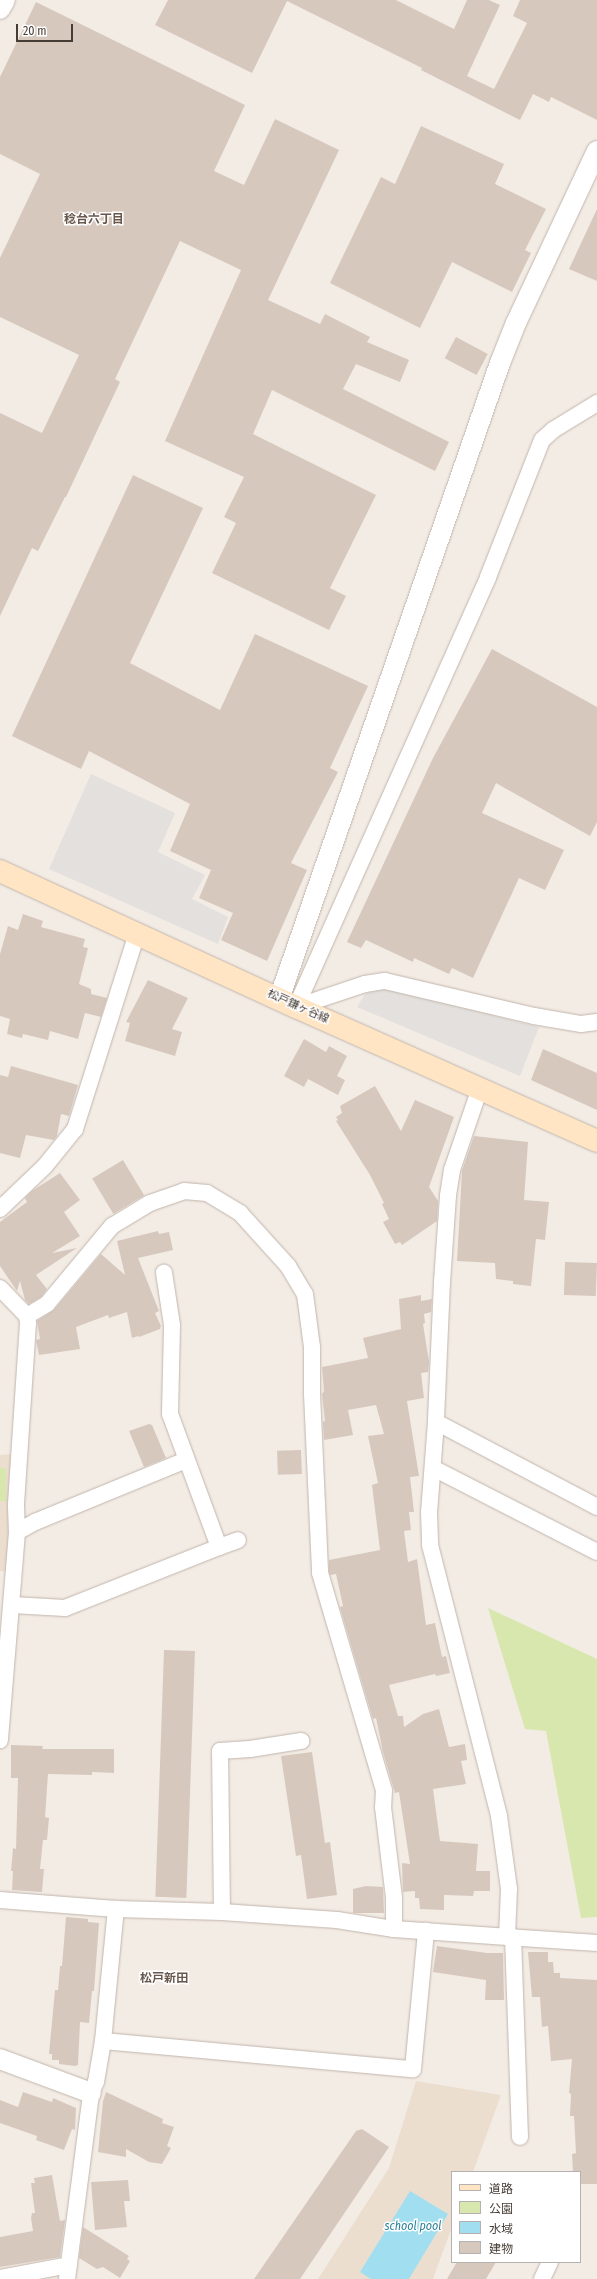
<!DOCTYPE html>
<meta charset="utf-8">
<style>
body{margin:0}
#map{position:relative;width:597px;height:2279px;overflow:hidden;background:#f3ece5;font-family:"Fira Sans Condensed","Noto Sans JP",sans-serif}
div>[style]{position:absolute}
.education>*{inset:0;background:#ecdecf}
.green>*{inset:0;background:#d8e7ad;transform-origin:0 0}
.parking>*{inset:0;background:#e3e0dd}
.water>*{inset:0;background:#a1dff0}
.building>*{inset:0;background:#d7c8be;transform-origin:0 0}
.roads{filter:drop-shadow(0 0 1px #c1b5ab) drop-shadow(0 0 1px #c1b5ab)}
.minor>*{height:16px;margin:-8px;padding:0 8px;transform-origin:8px;border-radius:8px;background:#fff}
.tertiary>*{height:20px;margin:-10px;padding:0 10px;transform-origin:10px;border-radius:10px;background:#fff}
.secondary>*{height:22px;margin:-11px;padding:0 11px;transform-origin:11px;border-radius:11px;background:#ffe5c3}
span{translate:-50% -50%;white-space:nowrap;text-align:center;line-height:1.15;-webkit-text-stroke:3px #fff;paint-order:stroke}
.street-label{font-size:11px;color:#453c35}
.neighbourhood-label{font-size:12px;color:#68574c;font-weight:700}
.water-label{font-size:12px;color:#2a8099;font-style:italic}
.legend{position:absolute;left:451px;top:2171px;width:130px;height:92px;box-sizing:border-box;background:#fff;border:1px solid #b5b1ae;margin:0;padding:5px 7px;list-style:none;font-size:12px;color:#453c35}
.legend li{display:flex;align-items:center;gap:8px;height:20px}
.legend b{width:20px;border:1px solid #b5b1ae}
.scale{position:absolute;left:16px;top:24px;width:57px;height:18px;box-sizing:border-box;border:2px solid #453c35;border-top:0;padding-left:5px;font-size:12px;line-height:14px;white-space:nowrap;color:#453c35;-webkit-text-stroke:3px #fff;paint-order:stroke}
</style>
<div id="map">
<div class="education">
<i style="clip-path:polygon(12px 1454px,7px 1571px,0 1571px,0 1455px)"></i>
<i style="clip-path:polygon(416px 2081px,501px 2095px,473px 2172px,452px 2172px,452px 2227px,433px 2279px,318px 2279px,389px 2168px)"></i>
</div>
<div class="green">
<i style="left:0;top:1468px;width:6px;height:33px"></i>
<i style="clip-path:polygon(488px 1608px,597px 1659px,597px 1917px,581px 1918px,546px 1731px,525px 1729px)"></i>
</div>
<div class="parking">
<i style="clip-path:polygon(91px 774px,175px 813px,158px 852px,205px 875px,192px 899px,228px 917px,218px 944px,49px 869px)"></i>
<i style="clip-path:polygon(384px 988px,539px 1027px,520px 1076px,357px 1007px,365px 994px)"></i>
</div>
<div class="water">
<i style="clip-path:polygon(410px 2191px,448px 2214px,409px 2279px,371px 2279px,360px 2272px)"></i>
</div>
<div class="building">
<i style="clip-path:polygon(168px 0,396px 0,454px 29px,467px 0,489px 0,500px 5px,467px 76px,494px 89px,527px 23px,513px 16px,520px 0,597px 0,597px 120px,551px 97px,549px 102px,533px 94px,520px 120px,421px 70px,422px 68px,287px 1px,252px 73px,155px 25px)"></i>
<i style="clip-path:polygon(36px 2px,245px 105px,214px 171px,244px 185px,275px 119px,339px 150px,268px 300px,320px 324px,325px 314px,370px 337px,367px 342px,409px 360px,400px 382px,356px 364px,343px 389px,449px 442px,435px 471px,272px 390px,253px 434px,376px 495px,330px 588px,346px 596px,329px 630px,212px 573px,236px 523px,224px 517px,244px 477px,165px 441px,241px 270px,180px 241px,115px 379px,120px 382px,66px 497px,65px 497px,38px 551px,32px 548px,0 616px,0 413px,42px 433px,79px 355px,0 317px,0 258px,40px 174px,0 154px,0 77px)"></i>
<i style="clip-path:polygon(421px 126px,504px 164px,495px 184px,546px 209px,525px 250px,531px 253px,512px 292px,452px 262px,420px 328px,330px 283px,381px 177px,395px 184px)"></i>
<i style="clip-path:polygon(597px 209px,597px 281px,569px 269px)"></i>
<i style="left:456px;top:337px;width:36px;height:24px;rotate:28deg"></i>
<i style="clip-path:polygon(133px 475px,203px 508px,130px 663px,220px 710px,255px 634px,368px 686px,330px 768px,338px 772px,291px 863px,307px 870px,267px 961px,221px 940px,233px 913px,199px 898px,211px 870px,170px 851px,190px 804px,89px 751px,81px 769px,12px 736px)"></i>
<i style="clip-path:polygon(492px 649px,597px 707px,597px 822px,590px 836px,496px 783px,482px 813px,564px 850px,545px 890px,519px 878px,473px 978px,452px 968px,449px 974px,414px 958px,413px 962px,366px 940px,361px 948px,347px 942px,433px 758px)"></i>
<i style="clip-path:polygon(23px 914px,43px 921px,41px 927px,85px 939px,83px 947px,88px 948px,79px 984px,91px 989px,91px 994px,107px 998px,101px 1017px,85px 1013px,78px 1039px,50px 1031px,48px 1040px,23px 1034px,22px 1038px,7px 1034px,10px 1019px,0 1016px,0 954px,8px 926px,18px 930px)"></i>
<i style="clip-path:polygon(148px 980px,188px 998px,172px 1029px,182px 1032px,175px 1056px,125px 1041px,130px 1023px,126px 1022px)"></i>
<i style="clip-path:polygon(304px 1039px,326px 1052px,329px 1046px,347px 1056px,337px 1076px,345px 1080px,338px 1095px,308px 1079px,304px 1087px,284px 1076px)"></i>
<i style="clip-path:polygon(543px 1049px,597px 1073px,597px 1110px,531px 1080px)"></i>
<i style="clip-path:polygon(11px 1066px,78px 1085px,69px 1116px,61px 1114px,57px 1136px,54px 1140px,26px 1135px,20px 1158px,0 1153px,0 1075px,8px 1077px)"></i>
<i style="clip-path:polygon(375px 1086px,401px 1131px,415px 1100px,454px 1117px,429px 1187px,438px 1201px,437px 1221px,402px 1245px,400px 1242px,395px 1244px,383px 1222px,389px 1219px,382px 1204px,384px 1203px,370px 1175px,336px 1121px,338px 1120px,336px 1117px,342px 1113px,340px 1106px)"></i>
<i style="clip-path:polygon(474px 1136px,528px 1142px,524px 1200px,549px 1202px,545px 1240px,536px 1239px,531px 1286px,513px 1284px,513px 1281px,496px 1279px,495px 1263px,457px 1261px,462px 1171px)"></i>
<i style="left:123px;top:1160px;width:41px;height:36px;rotate:59deg"></i>
<i style="clip-path:polygon(60px 1173px,80px 1200px,64px 1212px,80px 1236px,52px 1253px,77px 1248px,36px 1275px,47px 1289px,41px 1297px,29px 1304px,25px 1300px,20px 1281px,17px 1291px,0 1266px,0 1222px,27px 1202px,25px 1198px,32px 1191px)"></i>
<i style="clip-path:polygon(158px 1231px,159px 1234px,169px 1232px,173px 1250px,138px 1258px,159px 1311px,155px 1313px,161px 1326px,160px 1329px,139px 1337px,138px 1336px,132px 1338px,127px 1312px,109px 1318px,108px 1315px,76px 1327px,80px 1349px,39px 1355px,36px 1340px,40px 1339px,37px 1321px,54px 1310px,101px 1254px,125px 1275px,117px 1241px)"></i>
<i style="left:565px;top:1262px;width:32px;height:33px;rotate:2deg"></i>
<i style="clip-path:polygon(421px 1295px,421px 1301px,432px 1299px,431px 1312px,424px 1314px,425px 1323px,423px 1324px,429px 1362px,428px 1372px,421px 1373px,424px 1398px,407px 1401px,419px 1476px,410px 1477px,414px 1512px,409px 1512px,411px 1530px,404px 1531px,408px 1562px,417px 1559px,426px 1625px,435px 1623px,442px 1657px,446px 1656px,450px 1673px,436px 1676px,435px 1674px,389px 1685px,398px 1716px,403px 1716px,404px 1727px,423px 1714px,439px 1709px,449px 1747px,465px 1744px,467px 1760px,461px 1761px,466px 1784px,433px 1789px,440px 1841px,478px 1844px,476px 1871px,490px 1871px,490px 1891px,474px 1891px,473px 1896px,444px 1895px,444px 1910px,420px 1909px,419px 1898px,415px 1898px,415px 1891px,403px 1892px,402px 1863px,410px 1864px,399px 1792px,395px 1793px,383px 1752px,376px 1718px,373px 1719px,340px 1607px,343px 1606px,336px 1574px,330px 1575px,329px 1571px,329px 1560px,380px 1550px,372px 1485px,378px 1483px,368px 1436px,384px 1434px,376px 1405px,348px 1410px,353px 1435px,324px 1440px,323px 1422px,325px 1421px,322px 1394px,324px 1391px,322px 1367px,368px 1358px,363px 1338px,401px 1329px,399px 1299px)"></i>
<i style="clip-path:polygon(149px 1424px,152px 1425px,166px 1458px,144px 1467px,129px 1431px)"></i>
<i style="left:301px;top:1450px;width:24px;height:24px;rotate:88deg"></i>
<i style="left:164px;top:1650px;width:31px;height:247px;rotate:2deg"></i>
<i style="clip-path:polygon(11px 1745px,43px 1746px,42px 1749px,114px 1749px,114px 1773px,92px 1772px,92px 1775px,48px 1774px,45px 1817px,49px 1818px,47px 1840px,43px 1840px,40px 1869px,44px 1869px,42px 1892px,12px 1890px,13px 1871px,11px 1871px,13px 1848px,16px 1849px,18px 1778px,11px 1778px)"></i>
<i style="clip-path:polygon(312px 1752px,325px 1843px,330px 1842px,337px 1895px,307px 1899px,301px 1855px,296px 1856px,281px 1756px)"></i>
<i style="clip-path:polygon(366px 1886px,383px 1887px,384px 1913px,353px 1913px,353px 1889px)"></i>
<i style="clip-path:polygon(66px 1917px,88px 1919px,88px 1922px,99px 1923px,94px 1991px,92px 1991px,89px 2023px,80px 2022px,78px 2065px,75px 2066px,59px 2064px,59px 2060px,52px 2060px,52px 2054px,49px 2054px,55px 1990px,58px 1990px,60px 1966px,62px 1966px)"></i>
<i style="clip-path:polygon(437px 1946px,487px 1953px,503px 1953px,504px 2000px,485px 2000px,486px 1980px,433px 1972px)"></i>
<i style="clip-path:polygon(528px 1952px,548px 1952px,548px 1962px,553px 1962px,554px 1973px,560px 1973px,560px 1978px,597px 1980px,597px 2184px,580px 2184px,580px 2172px,573px 2172px,572px 2154px,576px 2153px,574px 2116px,570px 2116px,571px 2094px,569px 2093px,572px 2059px,551px 2061px,548px 2026px,542px 2027px,540px 1997px,532px 1997px)"></i>
<i style="clip-path:polygon(23px 2092px,52px 2102px,53px 2098px,76px 2108px,75px 2130px,72px 2129px,64px 2150px,36px 2140px,37px 2136px,0 2123px,0 2100px,18px 2107px)"></i>
<i style="clip-path:polygon(106px 2092px,163px 2119px,162px 2123px,174px 2127px,167px 2146px,171px 2148px,162px 2164px,149px 2162px,126px 2149px,126px 2157px,98px 2152px,103px 2101px)"></i>
<i style="clip-path:polygon(362px 2129px,389px 2147px,300px 2279px,254px 2279px,356px 2131px)"></i>
<i style="clip-path:polygon(52px 2175px,60px 2221px,65px 2220px,60px 2257px,0 2267px,0 2237px,33px 2231px,31px 2218px,32px 2213px,35px 2213px,31px 2183px,35px 2183px,34px 2178px)"></i>
<i style="clip-path:polygon(128px 2180px,130px 2201px,124px 2201px,127px 2227px,95px 2230px,91px 2182px)"></i>
<i style="clip-path:polygon(83px 2227px,129px 2256px,127px 2259px,130px 2261px,120px 2278px,103px 2267px,97px 2269px,79px 2258px)"></i>
<i style="clip-path:polygon(457px 2262px,496px 2262px,486px 2279px,447px 2279px)"></i>
</div>
<div class="roads">
<div class="minor">
<i style="left:296px;top:1007px;width:471px;rotate:-65.9deg"></i>
<i style="left:488px;top:577px;width:147px;rotate:-68.5deg"></i>
<i style="left:542px;top:440px;width:15px;rotate:-42deg"></i>
<i style="left:553px;top:430px;width:52px;rotate:-31.5deg"></i>
<i style="left:296px;top:1007px;width:73px;rotate:-18.4deg"></i>
<i style="left:365px;top:984px;width:20px;rotate:-9deg"></i>
<i style="left:385px;top:981px;width:153px;rotate:13.2deg"></i>
<i style="left:534px;top:1016px;width:48px;rotate:9.7deg"></i>
<i style="left:581px;top:1024px;width:16px;rotate:-7deg"></i>
<i style="left:480px;top:1088px;width:87px;rotate:108.9deg"></i>
<i style="left:452px;top:1170px;width:26px;rotate:99deg"></i>
<i style="left:448px;top:1196px;width:86px;rotate:94deg"></i>
<i style="left:442px;top:1282px;width:140px;rotate:92.5deg"></i>
<i style="left:436px;top:1422px;width:90px;rotate:94.4deg"></i>
<i style="left:429px;top:1512px;width:33px;rotate:88deg"></i>
<i style="left:430px;top:1545px;width:280px;rotate:75.7deg"></i>
<i style="left:499px;top:1816px;width:74px;rotate:82.2deg"></i>
<i style="left:509px;top:1889px;width:48px;rotate:92.4deg"></i>
<i style="left:507px;top:1937px;width:90px;rotate:3.8deg"></i>
<i style="left:0;top:1209px;width:62px;rotate:-43.7deg"></i>
<i style="left:45px;top:1166px;width:48px;rotate:-51deg"></i>
<i style="left:75px;top:1129px;width:205px;rotate:-72.4deg"></i>
<i style="left:0;top:1288px;width:39px;rotate:46deg"></i>
<i style="left:27px;top:1316px;width:7px;rotate:82deg"></i>
<i style="left:28px;top:1323px;width:183px;rotate:93.8deg"></i>
<i style="left:16px;top:1506px;width:26px;rotate:88deg"></i>
<i style="left:17px;top:1532px;width:209px;rotate:94.7deg"></i>
<i style="left:27px;top:1316px;width:23px;rotate:-31deg"></i>
<i style="left:47px;top:1304px;width:102px;rotate:-50.2deg"></i>
<i style="left:112px;top:1226px;width:44px;rotate:-31.2deg"></i>
<i style="left:150px;top:1203px;width:36px;rotate:-19deg"></i>
<i style="left:184px;top:1191px;width:23px;rotate:5deg"></i>
<i style="left:207px;top:1193px;width:39px;rotate:31deg"></i>
<i style="left:240px;top:1213px;width:72px;rotate:47.8deg"></i>
<i style="left:288px;top:1266px;width:33px;rotate:59deg"></i>
<i style="left:305px;top:1294px;width:53px;rotate:82.5deg"></i>
<i style="left:312px;top:1347px;width:47px;rotate:90deg"></i>
<i style="left:312px;top:1394px;width:179px;rotate:87.4deg"></i>
<i style="left:320px;top:1573px;width:226px;rotate:73.6deg"></i>
<i style="left:384px;top:1790px;width:17px;rotate:93deg"></i>
<i style="left:383px;top:1807px;width:92px;rotate:83.1deg"></i>
<i style="left:394px;top:1898px;width:31px;rotate:90deg"></i>
<i style="left:436px;top:1422px;width:182px;rotate:27.8deg"></i>
<i style="left:433px;top:1468px;width:184px;rotate:27.1deg"></i>
<i style="left:17px;top:1532px;width:21px;rotate:-29deg"></i>
<i style="left:35px;top:1522px;width:163px;rotate:-22.3deg"></i>
<i style="left:219px;top:1547px;width:20px;rotate:-20deg"></i>
<i style="left:12px;top:1605px;width:53px;rotate:3.2deg"></i>
<i style="left:65px;top:1608px;width:166px;rotate:-21.6deg"></i>
<i style="left:219px;top:1547px;width:142px;rotate:-110.2deg"></i>
<i style="left:170px;top:1414px;width:89px;rotate:-88.7deg"></i>
<i style="left:172px;top:1325px;width:53px;rotate:-98.7deg"></i>
<i style="left:0;top:1900px;width:116px;rotate:4.4deg"></i>
<i style="left:116px;top:1909px;width:106px;rotate:1.6deg"></i>
<i style="left:222px;top:1912px;width:115px;rotate:4deg"></i>
<i style="left:337px;top:1920px;width:58px;rotate:9deg"></i>
<i style="left:394px;top:1929px;width:113px;rotate:4deg"></i>
<i style="left:222px;top:1912px;width:161px;rotate:-90.7deg"></i>
<i style="left:220px;top:1751px;width:30px;rotate:-4deg"></i>
<i style="left:250px;top:1749px;width:52px;rotate:-8.9deg"></i>
<i style="left:513px;top:1937px;width:200px;rotate:88deg"></i>
<i style="left:103px;top:2041px;width:133px;rotate:-84.4deg"></i>
<i style="left:0;top:2278px;width:70px;rotate:-10.7deg"></i>
<i style="left:67px;top:2279px;width:188px;rotate:-82.6deg"></i>
<i style="left:91px;top:2093px;width:12px;rotate:-66deg"></i>
<i style="left:96px;top:2082px;width:42px;rotate:-80.3deg"></i>
<i style="left:103px;top:2041px;width:311px;rotate:5.2deg"></i>
<i style="left:413px;top:2069px;width:139px;rotate:-84.6deg"></i>
<i style="left:542px;top:2279px;width:19px;rotate:-65deg"></i>
</div>
<div class="tertiary">
<i style="left:0;top:9px;width:10px;rotate:-61deg"></i>
<i style="left:279px;top:999px;width:673px;rotate:-70.84deg"></i>
<i style="left:500px;top:363px;width:43px;rotate:-68.2deg"></i>
<i style="left:516px;top:323px;width:190px;rotate:-64.8deg"></i>
<i style="left:0;top:2059px;width:97px;rotate:20.5deg"></i>
</div>
<div class="secondary">
<i style="left:0;top:871px;width:326px;rotate:24.7deg"></i>
<i style="left:296px;top:1007px;width:329px;rotate:24deg"></i>
</div>
</div>
<div class="street-label">
<span style="left:298px;top:1007px;rotate:24deg">松戸鎌ヶ谷線</span>
</div>
<div class="neighbourhood-label">
<span style="left:94px;top:220px">稔台六丁目</span>
<span style="left:164px;top:1979px">松戸新田</span>
</div>
<div class="water-label">
<span style="left:413px;top:2227px">school pool</span>
</div>
<ul class="legend">
<li><b style="height:5px;background:#ffe5c3"></b>道路</li>
<li><b style="height:11px;background:#d8e7ad"></b>公園</li>
<li><b style="height:11px;background:#a1dff0"></b>水域</li>
<li><b style="height:11px;background:#d7c8be"></b>建物</li>
</ul>
<div class="scale">20 m</div>
</div>
